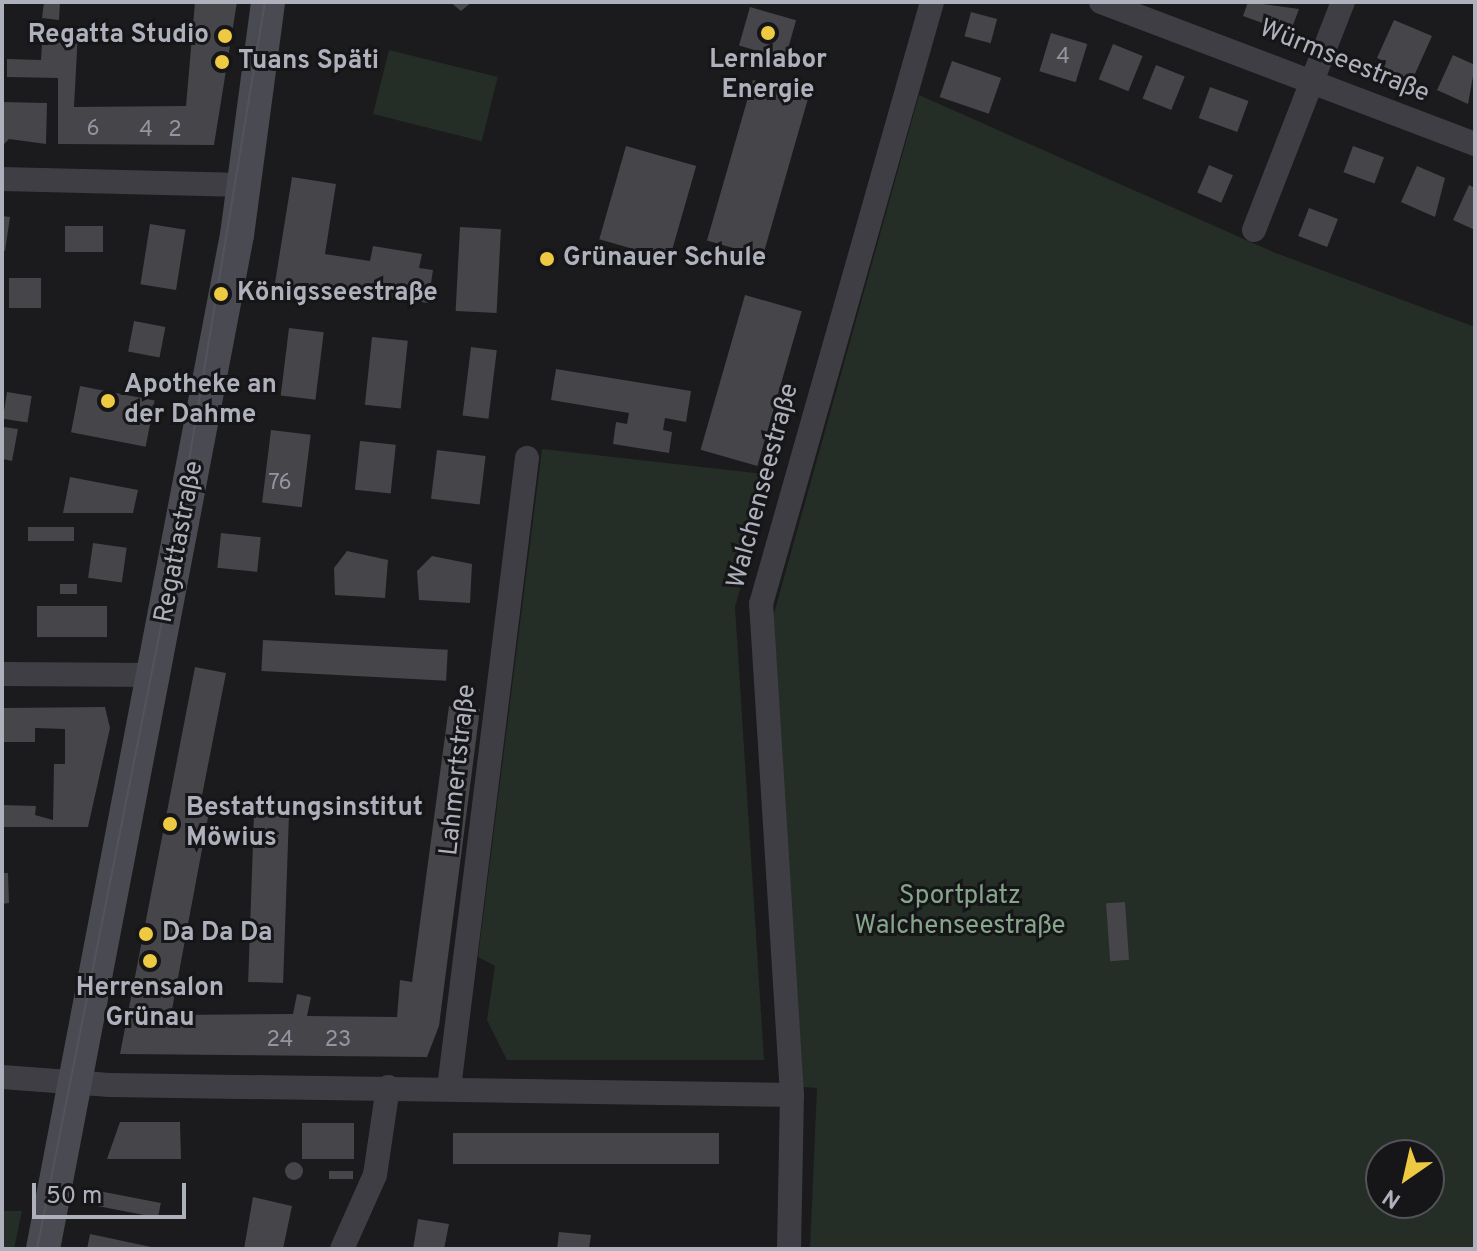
<!DOCTYPE html>
<meta charset="utf-8">
<style>
body{margin:0}
#map{position:relative;width:1477px;height:1251px;overflow:hidden;background:#1b1b1d;font-family:Overpass,sans-serif}
div>[style]{position:absolute}
.green>*{inset:0;background:#252d27;transform-origin:0 0}
.building>*{inset:0;background:#45454a;transform-origin:0 0}
.round{border-radius:50%}
.street>*{height:24px;margin:-12px;padding:0 12px;transform-origin:12px;border-radius:12px;background:#3e3e44}
.secondary>*{height:34px;margin:-17px;padding:0 17px;transform-origin:17px;border-radius:17px;background:#4a4b52}
.tram>*{height:2px;margin:-1px;padding:0 1px;transform-origin:1px;border-radius:1px;background:#53545b}
.dots>*{width:22px;height:22px;translate:-50% -50%;box-sizing:border-box;border:4px solid #161618;border-radius:50%}
span{translate:-50% -50%;white-space:nowrap;text-align:center;line-height:1.15;-webkit-text-stroke:6px #161618;paint-order:stroke}
.number-label{font-size:22px;color:#9495a0}
.number-label span{-webkit-text-stroke-width:0}
.poi-label{font-size:26px;color:#aeb0bc;font-weight:700}
.right{translate:-100% -50%;text-align:right}
.left{translate:0 -50%;text-align:left}
.street-label{font-size:26px;color:#aeb0bc}
.park-label{font-size:26px;color:#86a68c}
.frame{position:absolute;inset:0;border:4px solid #aeb0bc;pointer-events:none}
.north{position:absolute;left:1365px;top:1139px;width:80px;height:80px;box-sizing:border-box;background:#161618;border:2px solid #53545a;border-radius:50%;rotate:214deg;font-size:22px;font-weight:700;line-height:32px;text-align:center;color:#aeb0bc}
.north::after{content:'';display:block;margin:auto;width:28px;height:36px;background:#eeca42;clip-path:polygon(50% 0,100% 100%,50% 72%,0 100%)}
.scale{position:absolute;left:32px;top:1183px;width:154px;height:36px;box-sizing:border-box;border:4px solid #aeb0bc;border-top:0;padding-left:10px;font-size:24px;line-height:28px;white-space:nowrap;color:#aeb0bc;-webkit-text-stroke:6px #161618;paint-order:stroke}
</style>
<div id="map">
<div class="green">
<i style="left:389px;top:50px;width:112px;height:66px;rotate:14deg"></i>
<i style="clip-path:polygon(evenodd,919px 95px,1273px 252px,1475px 327px,1475px 1249px,810px 1249px,817px 1088px,803px 1087px,773px 617px,919px 95px,1381px 1155px,1429px 1155px,1429px 1203px,1381px 1203px,1381px 1155px)"></i>
<i style="clip-path:polygon(542px 449px,772px 475px,735px 607px,764px 1060px,507px 1060px,487px 1020px,495px 966px,478px 957px)"></i>
<i style="clip-path:polygon(2px 1211px,22px 1211px,14px 1249px,2px 1249px)"></i>
</div>
<div class="building">
<i style="clip-path:polygon(44px 2px,60px 2px,59px 20px,42px 18px)"></i>
<i style="clip-path:polygon(195px 2px,237px 2px,214px 145px,58px 144px,58px 78px,7px 77px,7px 59px,41px 60px,42px 43px,59px 43px,59px 31px,78px 32px,74px 107px,186px 106px)"></i>
<i style="clip-path:polygon(450px 2px,472px 2px,461px 11px)"></i>
<i style="clip-path:polygon(1248px 2px,1299px 9px,1290px 33px,1243px 16px)"></i>
<i style="left:750px;top:7px;width:48px;height:40px;rotate:16deg"></i>
<i style="left:971px;top:12px;width:27px;height:25px;rotate:15deg"></i>
<i style="clip-path:polygon(1394px 20px,1432px 36px,1414px 76px,1404px 79px,1383px 70px,1386px 62px,1377px 58px)"></i>
<i style="left:1051px;top:33px;width:38px;height:40px;rotate:17deg"></i>
<i style="left:1113px;top:44px;width:32px;height:38px;rotate:22deg"></i>
<i style="clip-path:polygon(1453px 55px,1475px 65px,1468px 104px,1437px 90px)"></i>
<i style="left:952px;top:61px;width:52px;height:38px;rotate:19deg"></i>
<i style="left:1156px;top:65px;width:31px;height:36px;rotate:22deg"></i>
<i style="left:753px;top:80px;width:58px;height:167px;rotate:16deg"></i>
<i style="left:1210px;top:87px;width:41px;height:33px;rotate:20deg"></i>
<i style="clip-path:polygon(2px 102px,47px 103px,46px 144px,9px 139px,2px 146px)"></i>
<i style="left:626px;top:146px;width:73px;height:97px;rotate:16deg"></i>
<i style="left:1353px;top:146px;width:33px;height:28px;rotate:20deg"></i>
<i style="left:1209px;top:165px;width:26px;height:30px;rotate:23deg"></i>
<i style="clip-path:polygon(1417px 166px,1445px 178px,1435px 217px,1401px 202px)"></i>
<i style="clip-path:polygon(292px 177px,336px 184px,325px 254px,370px 261px,373px 246px,422px 254px,419px 268px,433px 270px,428px 303px,320px 287px,319px 296px,274px 289px)"></i>
<i style="clip-path:polygon(1469px 185px,1475px 188px,1475px 230px,1453px 220px)"></i>
<i style="left:1309px;top:208px;width:31px;height:30px;rotate:21deg"></i>
<i style="clip-path:polygon(2px 216px,10px 217px,5px 251px,2px 251px)"></i>
<i style="left:150px;top:224px;width:36px;height:61px;rotate:9deg"></i>
<i style="left:65px;top:226px;width:38px;height:26px"></i>
<i style="left:460px;top:227px;width:41px;height:84px;rotate:3deg"></i>
<i style="left:9px;top:278px;width:32px;height:30px"></i>
<i style="left:745px;top:295px;width:59px;height:161px;rotate:16deg"></i>
<i style="left:134px;top:321px;width:32px;height:31px;rotate:11deg"></i>
<i style="left:289px;top:328px;width:35px;height:68px;rotate:7deg"></i>
<i style="left:372px;top:337px;width:36px;height:68px;rotate:6deg"></i>
<i style="left:471px;top:347px;width:26px;height:69px;rotate:7deg"></i>
<i style="clip-path:polygon(556px 369px,691px 391px,686px 422px,665px 418px,663px 430px,672px 432px,669px 453px,613px 444px,616px 422px,627px 424px,629px 413px,551px 400px)"></i>
<i style="left:80px;top:386px;width:76px;height:47px;rotate:11deg"></i>
<i style="left:7px;top:392px;width:25px;height:27px;rotate:9deg"></i>
<i style="clip-path:polygon(4px 427px,18px 429px,12px 461px,3px 459px)"></i>
<i style="left:271px;top:430px;width:40px;height:73px;rotate:7deg"></i>
<i style="left:360px;top:441px;width:36px;height:49px;rotate:6deg"></i>
<i style="left:437px;top:450px;width:49px;height:49px;rotate:7deg"></i>
<i style="clip-path:polygon(70px 477px,138px 490px,133px 513px,63px 513px)"></i>
<i style="left:28px;top:527px;width:46px;height:14px"></i>
<i style="left:221px;top:533px;width:40px;height:35px;rotate:6deg"></i>
<i style="left:93px;top:543px;width:34px;height:35px;rotate:8deg"></i>
<i style="clip-path:polygon(347px 551px,388px 560px,385px 598px,335px 595px,334px 568px)"></i>
<i style="clip-path:polygon(432px 556px,472px 564px,470px 603px,419px 600px,417px 571px)"></i>
<i style="left:60px;top:584px;width:17px;height:10px"></i>
<i style="left:37px;top:606px;width:70px;height:31px"></i>
<i style="left:263px;top:640px;width:185px;height:31px;rotate:3deg"></i>
<i style="clip-path:polygon(195px 667px,226px 673px,199px 811px,209px 812px,171px 1015px,293px 1014px,297px 994px,311px 997px,307px 1016px,397px 1017px,400px 980px,412px 982px,449px 706px,480px 709px,439px 1026px,427px 1057px,120px 1054px)"></i>
<i style="clip-path:polygon(105px 707px,110px 728px,88px 827px,2px 827px,2px 805px,36px 806px,35px 815px,53px 820px,54px 764px,65px 764px,65px 729px,35px 728px,35px 742px,2px 742px,2px 708px)"></i>
<i style="left:254px;top:814px;width:35px;height:168px;rotate:2deg"></i>
<i style="clip-path:polygon(2px 873px,8px 873px,9px 903px,2px 904px)"></i>
<i style="left:1125px;top:902px;width:58px;height:19px;rotate:86deg"></i>
<i style="clip-path:polygon(120px 1122px,180px 1122px,181px 1159px,107px 1159px)"></i>
<i style="left:302px;top:1123px;width:52px;height:36px"></i>
<i style="left:453px;top:1133px;width:266px;height:31px"></i>
<i class="round" style="left:285px;top:1162px;width:18px;height:18px"></i>
<i style="left:329px;top:1171px;width:24px;height:8px"></i>
<i style="left:99px;top:1191px;width:63px;height:15px;rotate:11deg"></i>
<i style="clip-path:polygon(253px 1197px,292px 1206px,283px 1249px,244px 1249px)"></i>
<i style="clip-path:polygon(418px 1219px,449px 1224px,444px 1249px,413px 1249px)"></i>
<i style="clip-path:polygon(559px 1232px,591px 1235px,589px 1249px,557px 1249px)"></i>
<i style="clip-path:polygon(90px 1234px,156px 1248px,156px 1249px,87px 1249px)"></i>
</div>
<div class="street">
<i style="left:1101px;top:2px;width:400px;rotate:20.8deg"></i>
<i style="left:2px;top:179px;width:242px;rotate:1.4deg"></i>
<i style="left:1254px;top:230px;width:245px;rotate:-68.7deg"></i>
<i style="left:2px;top:674px;width:153px;rotate:0.4deg"></i>
<i style="left:2px;top:1077px;width:108px;rotate:4.2deg"></i>
<i style="left:110px;top:1085px;width:682px;rotate:0.84deg"></i>
<i style="left:449px;top:1088px;width:635px;rotate:-82.94deg"></i>
<i style="left:342px;top:1249px;width:81px;rotate:-66deg"></i>
<i style="left:375px;top:1175px;width:89px;rotate:-81.6deg"></i>
<i style="left:789px;top:1249px;width:154px;rotate:-88.9deg"></i>
<i style="left:792px;top:1095px;width:492px;rotate:-93.6deg"></i>
<i style="left:761px;top:604px;width:626px;rotate:-74.14deg"></i>
</div>
<div class="secondary">
<i style="left:43px;top:1249px;width:1032px;rotate:-79.17deg"></i>
<i style="left:237px;top:235px;width:235px;rotate:-82.4deg"></i>
</div>
<div class="tram">
<i style="left:37px;top:1249px;width:656px;rotate:-78.74deg"></i>
<i style="left:165px;top:606px;width:612px;rotate:-80.6deg"></i>
</div>
<div class="dots">
<i style="left:768px;top:33px;background:#eeca42"></i>
<i style="left:225px;top:36px;background:#eeca42"></i>
<i style="left:222px;top:62px;background:#eeca42"></i>
<i style="left:547px;top:259px;background:#eeca42"></i>
<i style="left:221px;top:294px;background:#eeca42"></i>
<i style="left:108px;top:401px;background:#eeca42"></i>
<i style="left:170px;top:824px;background:#eeca42"></i>
<i style="left:146px;top:934px;background:#eeca42"></i>
<i style="left:150px;top:961px;background:#eeca42"></i>
</div>
<div class="number-label">
<span style="left:1063px;top:58px">4</span>
<span style="left:93px;top:130px">6</span>
<span style="left:146px;top:131px">4</span>
<span style="left:175px;top:131px">2</span>
<span style="left:280px;top:484px">76</span>
<span style="left:280px;top:1041px">24</span>
<span style="left:338px;top:1041px">23</span>
</div>
<div class="poi-label">
<span class="right" style="left:209px;top:36px">Regatta Studio</span>
<span style="left:768px;top:76px">Lernlabor<br>Energie</span>
<span class="left" style="left:238px;top:62px">Tuans Späti</span>
<span class="left" style="left:563px;top:259px">Grünauer Schule</span>
<span class="left" style="left:237px;top:294px">Königsseestraße</span>
<span class="left" style="left:124px;top:401px">Apotheke an<br>der Dahme</span>
<span class="left" style="left:186px;top:824px">Bestattungsinstitut<br>Möwius</span>
<span class="left" style="left:162px;top:934px">Da Da Da</span>
<span style="left:150px;top:1004px">Herrensalon<br>Grünau</span>
</div>
<div class="street-label">
<span style="left:1344px;top:62px;rotate:22deg">Würmseestraße</span>
<span style="left:764px;top:486px;rotate:-75deg">Walchenseestraße</span>
<span style="left:180px;top:542px;rotate:-79deg">Regattastraße</span>
<span style="left:459px;top:770px;rotate:-84deg">Lahmertstraße</span>
</div>
<div class="park-label">
<span style="left:960px;top:912px">Sportplatz<br>Walchenseestraße</span>
</div>
<div class="frame"></div>
<div class="north">N</div>
<div class="scale">50 m</div>
</div>
